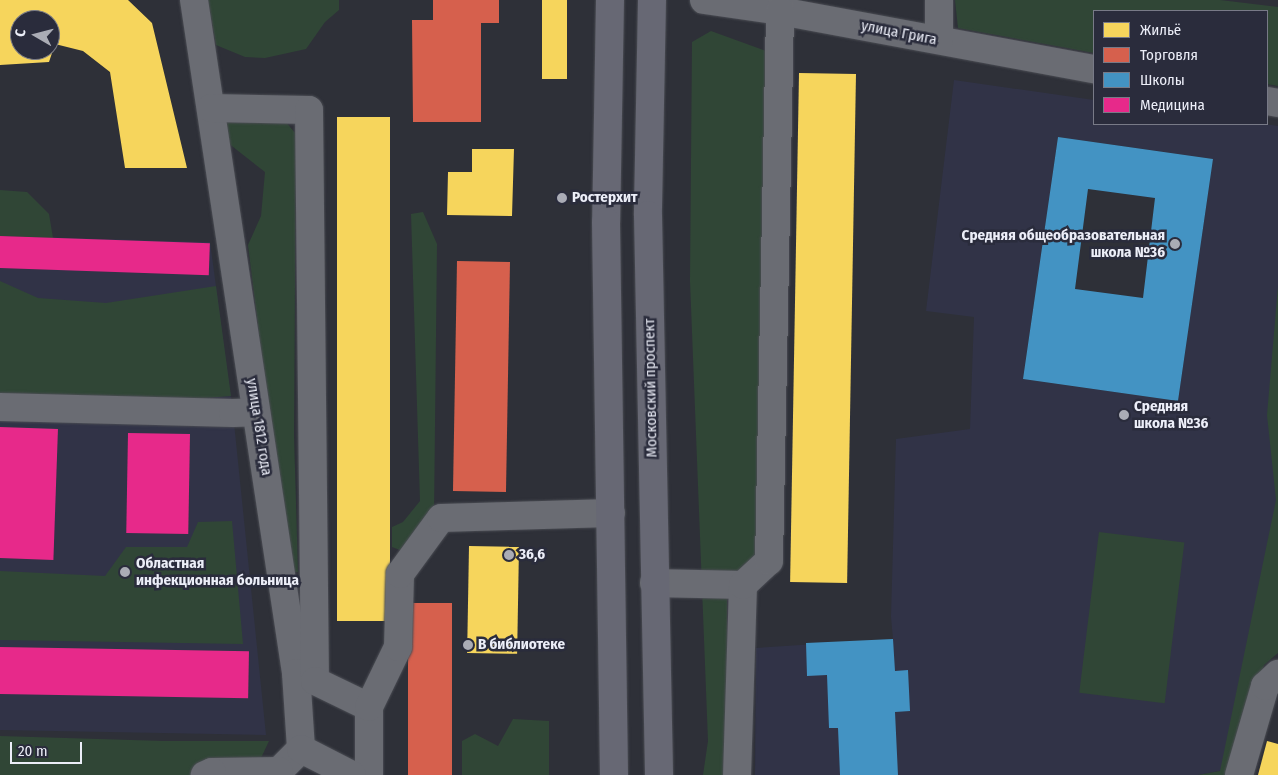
<!DOCTYPE html>
<meta charset="utf-8">
<style>
body{margin:0}
#map{position:relative;width:1278px;height:775px;overflow:hidden;background:#2e3038;font-family:"Fira Sans Condensed",sans-serif}
div>[style]{position:absolute}
.built>*{inset:0;background:#313347}
.green>*{inset:0;background:#304636;transform-origin:0 0}
.homes>*{inset:0;background:#f6d55c;transform-origin:0 0}
.shops>*{inset:0;background:#d6604d;transform-origin:0 0}
.schools>*{inset:0;background:#4393c3}
.health>*{inset:0;background:#e7298a;transform-origin:0 0}
.roads{filter:drop-shadow(0 0 1px #4a4c53) drop-shadow(0 0 1px #4a4c53)}
.minor>*{height:28px;margin:-14px;padding:0 14px;transform-origin:14px;border-radius:14px;background:#6a6c73}
.major>*{height:28px;margin:-14px;padding:0 14px;transform-origin:14px;border-radius:14px;background:#676874}
.dots>*{width:14px;height:14px;translate:-50% -50%;box-sizing:border-box;border:2px solid #2a2c3c;border-radius:50%}
span{translate:-50% -50%;white-space:nowrap;text-align:center;line-height:1.15;-webkit-text-stroke:5px #2a2c3c;paint-order:stroke}
.street-label{font-size:15px;color:#eceef8}
.poi-label{font-size:15px;color:#eceef8;font-weight:700}
.left{translate:0 -50%;text-align:left}
.right{translate:-100% -50%;text-align:right}
.legend{position:absolute;left:1093px;top:10px;width:175px;height:115px;box-sizing:border-box;background:#2a2c3c;border:1px solid #787a87;margin:0;padding:6px 9px;list-style:none;font-size:15px;color:#eceef8}
.legend li{display:flex;align-items:center;gap:10px;height:25px}
.legend b{width:25px;border:1px solid #787a87}
.north{position:absolute;left:10px;top:10px;width:50px;height:50px;box-sizing:border-box;background:#2a2c3c;border:1px solid #787a87;border-radius:50%;rotate:278deg;font-size:14px;font-weight:700;line-height:20px;text-align:center;color:#eceef8}
.north::after{content:'';display:block;margin:auto;width:18px;height:22px;background:#aaacb5;clip-path:polygon(50% 0,100% 100%,50% 72%,0 100%)}
.scale{position:absolute;left:10px;top:742px;width:72px;height:22px;box-sizing:border-box;border:2px solid #eceef8;border-top:0;padding-left:6px;font-size:15px;line-height:18px;white-space:nowrap;color:#eceef8;-webkit-text-stroke:4px #2a2c3c;paint-order:stroke}
</style>
<div id="map">
<div class="built">
<i style="clip-path:polygon(evenodd,954px 80px,1094px 100px,1094px 124px,1264px 124px,1278px 126px,1278px 491px,1234px 768px,1198px 775px,755px 775px,756px 648px,893px 639px,891px 617px,896px 439px,970px 429px,974px 317px,926px 311px,954px 80px,1058px 137px,1213px 159px,1178px 401px,1023px 379px,1058px 137px)"></i>
<i style="clip-path:polygon(0 236px,210px 242px,233px 413px,266px 735px,0 730px)"></i>
</div>
<div class="green">
<i style="clip-path:polygon(208px 0,339px 0,339px 10px,325px 22px,306px 49px,265px 58px,245px 57px,216px 45px)"></i>
<i style="clip-path:polygon(955px 0,1220px 0,1278px 7px,1278px 86px,1267px 84px,1267px 11px,1094px 11px,1094px 53px,958px 28px)"></i>
<i style="clip-path:polygon(711px 31px,766px 51px,759px 559px,727px 596px,728px 775px,703px 775px,708px 741px,690px 281px,692px 42px)"></i>
<i style="clip-path:polygon(274px 108px,296px 134px,294px 435px,298px 572px,292px 572px,285px 546px,248px 245px,261px 216px,265px 172px,228px 143px,226px 120px)"></i>
<i style="clip-path:polygon(0 190px,27px 192px,49px 214px,53px 238px,0 236px)"></i>
<i style="clip-path:polygon(423px 212px,437px 244px,434px 516px,405px 552px,392px 547px,392px 527px,403px 522px,420px 501px,411px 214px)"></i>
<i style="clip-path:polygon(0 281px,38px 298px,106px 303px,216px 286px,231px 396px,145px 403px,0 397px)"></i>
<i style="clip-path:polygon(1278px 286px,1278px 653px,1264px 665px,1230px 775px,1198px 775px,1220px 771px,1276px 500px,1267px 415px)"></i>
<i style="clip-path:polygon(232px 521px,243px 644px,0 640px,0 571px,105px 576px,126px 547px,187px 547px,198px 522px)"></i>
<i style="left:1099px;top:532px;width:86px;height:162px;rotate:7deg"></i>
<i style="clip-path:polygon(513px 719px,549px 721px,549px 775px,462px 775px,462px 741px,475px 734px,498px 746px)"></i>
<i style="clip-path:polygon(0 736px,164px 741px,269px 741px,253px 775px,0 775px)"></i>
</div>
<div class="homes">
<i style="clip-path:polygon(evenodd,0 0,128px 0,152px 23px,187px 168px,125px 168px,110px 72px,83px 51px,55px 44px,49px 62px,0 65px,0 0,20px 20px,50px 20px,50px 50px,20px 50px,20px 20px)"></i>
<i style="left:542px;top:0;width:25px;height:79px"></i>
<i style="left:799px;top:73px;width:57px;height:509px;rotate:1deg"></i>
<i style="left:337px;top:117px;width:53px;height:504px"></i>
<i style="clip-path:polygon(472px 149px,514px 149px,512px 216px,447px 215px,448px 172px,472px 172px)"></i>
<i style="left:469px;top:546px;width:50px;height:107px;rotate:1deg"></i>
<i style="clip-path:polygon(1267px 741px,1278px 744px,1278px 775px,1258px 775px)"></i>
</div>
<div class="shops">
<i style="clip-path:polygon(433px 0,499px 0,499px 23px,481px 23px,481px 122px,413px 122px,412px 20px,433px 20px)"></i>
<i style="left:457px;top:261px;width:53px;height:230px;rotate:1deg"></i>
<i style="left:408px;top:603px;width:44px;height:172px"></i>
</div>
<div class="schools">
<i style="clip-path:polygon(evenodd,1058px 137px,1213px 159px,1178px 401px,1023px 379px,1058px 137px,1088px 189px,1155px 198px,1143px 298px,1075px 289px,1088px 189px)"></i>
<i style="clip-path:polygon(893px 639px,895px 671px,908px 670px,910px 711px,895px 712px,898px 775px,840px 775px,838px 728px,829px 728px,827px 675px,807px 676px,806px 643px)"></i>
</div>
<div class="health">
<i style="left:0;top:236px;width:210px;height:32px;rotate:2deg"></i>
<i style="left:0;top:427px;width:58px;height:131px;rotate:2deg"></i>
<i style="left:128px;top:433px;width:62px;height:100px;rotate:1deg"></i>
<i style="left:0;top:647px;width:249px;height:47px;rotate:1deg"></i>
</div>
<div class="roads">
<div class="minor">
<i style="left:194px;top:0;width:681px;rotate:81.38deg"></i>
<i style="left:296px;top:673px;width:76px;rotate:86.2deg"></i>
<i style="left:301px;top:749px;width:31px;rotate:135deg"></i>
<i style="left:279px;top:771px;width:67px;rotate:179.1deg"></i>
<i style="left:212px;top:772px;width:8px;rotate:157deg"></i>
<i style="left:704px;top:0;width:77px;rotate:8.2deg"></i>
<i style="left:780px;top:11px;width:319px;rotate:10.5deg"></i>
<i style="left:939px;top:40px;width:40px;rotate:-90deg"></i>
<i style="left:1267px;top:101px;width:11px;rotate:10deg"></i>
<i style="left:211px;top:108px;width:98px;rotate:1.2deg"></i>
<i style="left:309px;top:110px;width:571px;rotate:89.4deg"></i>
<i style="left:315px;top:681px;width:60px;rotate:25.7deg"></i>
<i style="left:369px;top:707px;width:68px;rotate:90deg"></i>
<i style="left:0;top:407px;width:233px;rotate:1.5deg"></i>
<i style="left:233px;top:413px;width:23px;rotate:-2deg"></i>
<i style="left:654px;top:583px;width:89px;rotate:1.3deg"></i>
<i style="left:743px;top:585px;width:190px;rotate:91.8deg"></i>
<i style="left:743px;top:585px;width:35px;rotate:-43deg"></i>
<i style="left:769px;top:561px;width:550px;rotate:-88.85deg"></i>
<i style="left:369px;top:707px;width:67px;rotate:-64.2deg"></i>
<i style="left:398px;top:647px;width:73px;rotate:-88.4deg"></i>
<i style="left:400px;top:574px;width:69px;rotate:-53.8deg"></i>
<i style="left:441px;top:518px;width:170px;rotate:-1.7deg"></i>
<i style="left:301px;top:749px;width:57px;rotate:27deg"></i>
<i style="left:1239px;top:775px;width:93px;rotate:-73.7deg"></i>
<i style="left:1265px;top:686px;width:18px;rotate:-43deg"></i>
</div>
<div class="major">
<i style="left:610px;top:0;width:222px;rotate:91deg"></i>
<i style="left:606px;top:222px;width:553px;rotate:89.17deg"></i>
<i style="left:652px;top:0;width:215px;rotate:91.1deg"></i>
<i style="left:648px;top:215px;width:560px;rotate:88.87deg"></i>
</div>
</div>
<div class="dots">
<i style="left:562px;top:198px;background:#aaacb5"></i>
<i style="left:1175px;top:244px;background:#aaacb5"></i>
<i style="left:1124px;top:415px;background:#aaacb5"></i>
<i style="left:509px;top:555px;background:#aaacb5"></i>
<i style="left:125px;top:572px;background:#aaacb5"></i>
<i style="left:468px;top:645px;background:#aaacb5"></i>
</div>
<div class="street-label">
<span style="left:899px;top:33px;rotate:11deg">улица Грига</span>
<span style="left:651px;top:388px;rotate:-91deg">Московский проспект</span>
<span style="left:259px;top:427px;rotate:81deg">улица 1812 года</span>
</div>
<div class="poi-label">
<span class="left" style="left:572px;top:198px">Ростерхит</span>
<span class="right" style="left:1165px;top:244px">Средняя общеобразовательная<br>школа №36</span>
<span class="left" style="left:1134px;top:415px">Средняя<br>школа №36</span>
<span class="left" style="left:519px;top:555px">36,6</span>
<span class="left" style="left:136px;top:572px">Областная<br>инфекционная больница</span>
<span class="left" style="left:478px;top:645px">В библиотеке</span>
</div>
<ul class="legend">
<li><b style="height:14px;background:#f6d55c"></b>Жильё</li>
<li><b style="height:14px;background:#d6604d"></b>Торговля</li>
<li><b style="height:14px;background:#4393c3"></b>Школы</li>
<li><b style="height:14px;background:#e7298a"></b>Медицина</li>
</ul>
<div class="north">С</div>
<div class="scale">20 m</div>
</div>
